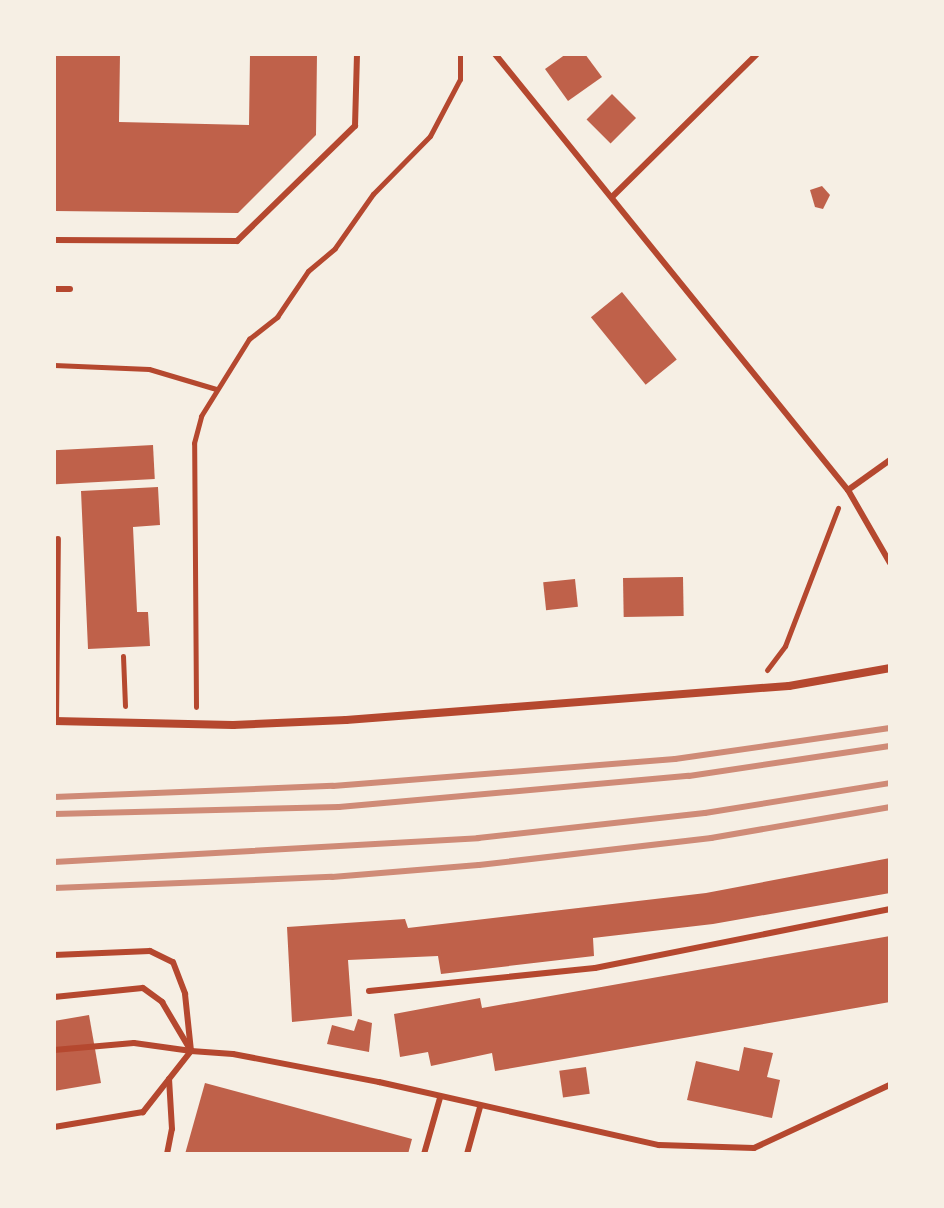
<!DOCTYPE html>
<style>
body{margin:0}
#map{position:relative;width:944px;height:1208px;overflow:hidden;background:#f6efe4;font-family:"Sofia Sans Condensed",sans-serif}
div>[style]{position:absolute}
.building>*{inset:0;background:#bf614a;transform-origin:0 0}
.path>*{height:5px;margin:-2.5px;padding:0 2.5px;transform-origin:2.5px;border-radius:2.5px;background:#b5482f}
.service>*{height:6px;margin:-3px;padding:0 3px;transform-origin:3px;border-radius:3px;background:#b5482f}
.minor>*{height:8px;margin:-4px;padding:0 4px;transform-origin:4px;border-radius:4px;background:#b5482f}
.rail>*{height:6px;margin:-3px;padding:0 3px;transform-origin:3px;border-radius:3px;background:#cf8b77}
span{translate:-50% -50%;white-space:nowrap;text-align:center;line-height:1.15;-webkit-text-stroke:6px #f6efe4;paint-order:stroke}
.frame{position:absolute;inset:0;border:56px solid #f6efe4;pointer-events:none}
</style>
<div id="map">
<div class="building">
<i style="clip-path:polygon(54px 54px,120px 54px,119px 122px,249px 125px,250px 54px,317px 54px,316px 135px,238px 213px,54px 211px)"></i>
<i style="clip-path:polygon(566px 54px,585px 54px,602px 77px,568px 101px,545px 69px)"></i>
<i style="left:612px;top:94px;width:34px;height:36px;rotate:45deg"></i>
<i style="clip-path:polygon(822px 186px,830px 195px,823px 209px,815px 207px,810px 190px)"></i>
<i style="left:622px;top:292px;width:87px;height:40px;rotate:51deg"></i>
<i style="left:153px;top:445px;width:34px;height:99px;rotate:87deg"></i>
<i style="clip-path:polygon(158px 487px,160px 525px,133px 527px,137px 612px,148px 612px,150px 646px,88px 649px,81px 491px)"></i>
<i style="left:683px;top:577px;width:39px;height:60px;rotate:89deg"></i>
<i style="left:575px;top:579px;width:28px;height:32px;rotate:84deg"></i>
<i style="clip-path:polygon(890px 858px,890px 893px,713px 924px,593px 938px,594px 956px,441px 974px,438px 956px,348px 960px,352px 1016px,292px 1022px,287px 927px,405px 919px,408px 928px,706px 893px)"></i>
<i style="clip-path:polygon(890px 936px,890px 1002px,495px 1071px,492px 1053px,431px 1066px,428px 1052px,400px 1057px,394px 1014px,480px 998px,482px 1008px)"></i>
<i style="clip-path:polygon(89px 1015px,101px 1083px,54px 1091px,54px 1021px)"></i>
<i style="clip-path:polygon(358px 1019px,372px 1023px,369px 1052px,327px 1044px,332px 1025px,354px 1031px)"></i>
<i style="clip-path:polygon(744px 1047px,773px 1053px,767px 1077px,780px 1080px,772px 1118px,687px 1100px,696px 1061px,739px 1071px)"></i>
<i style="left:586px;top:1067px;width:27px;height:27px;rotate:82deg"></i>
<i style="clip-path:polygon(205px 1083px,412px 1139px,408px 1154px,185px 1154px)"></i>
</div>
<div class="path">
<i style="left:54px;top:365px;width:95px;rotate:2.4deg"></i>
<i style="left:149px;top:369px;width:70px;rotate:16.6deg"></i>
<i style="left:123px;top:656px;width:50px;rotate:87.7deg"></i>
<i style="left:767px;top:670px;width:30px;rotate:-53deg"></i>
<i style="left:785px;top:646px;width:148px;rotate:-69deg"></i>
<i style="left:196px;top:707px;width:264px;rotate:-90.4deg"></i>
<i style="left:194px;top:443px;width:28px;rotate:-75deg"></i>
<i style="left:201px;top:416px;width:91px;rotate:-58.1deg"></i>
<i style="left:249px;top:339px;width:36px;rotate:-38deg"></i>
<i style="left:277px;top:317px;width:55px;rotate:-56deg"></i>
<i style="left:308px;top:271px;width:35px;rotate:-40deg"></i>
<i style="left:335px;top:248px;width:66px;rotate:-54.9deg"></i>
<i style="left:373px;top:194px;width:81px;rotate:-45.5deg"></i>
<i style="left:430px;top:136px;width:64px;rotate:-62.2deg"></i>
<i style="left:460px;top:79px;width:25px;rotate:-90deg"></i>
</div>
<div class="service">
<i style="left:495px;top:54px;width:561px;rotate:51.01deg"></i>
<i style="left:848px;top:490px;width:84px;rotate:60.1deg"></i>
<i style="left:613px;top:196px;width:202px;rotate:-44.6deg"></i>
<i style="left:54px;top:240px;width:183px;rotate:0.3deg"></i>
<i style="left:237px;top:241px;width:165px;rotate:-44.3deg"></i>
<i style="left:355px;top:126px;width:72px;rotate:-88.4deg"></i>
<i style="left:54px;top:289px;width:16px"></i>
<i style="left:848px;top:490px;width:52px;rotate:-35.5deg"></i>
<i style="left:56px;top:721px;width:182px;rotate:-89.4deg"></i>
<i style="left:54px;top:955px;width:96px;rotate:-2.4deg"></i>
<i style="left:150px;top:951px;width:25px;rotate:26deg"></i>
<i style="left:173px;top:962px;width:34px;rotate:69deg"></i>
<i style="left:185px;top:994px;width:57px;rotate:84deg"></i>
<i style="left:191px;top:1051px;width:78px;rotate:128.2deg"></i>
<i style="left:143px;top:1112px;width:90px;rotate:170.4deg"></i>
<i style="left:369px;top:991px;width:227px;rotate:-5.8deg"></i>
<i style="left:595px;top:968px;width:301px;rotate:-11.3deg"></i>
<i style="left:54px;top:997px;width:89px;rotate:-5.8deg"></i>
<i style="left:143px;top:988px;width:24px;rotate:36deg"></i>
<i style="left:162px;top:1002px;width:57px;rotate:59.4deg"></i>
<i style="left:191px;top:1051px;width:42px;rotate:4.1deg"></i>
<i style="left:233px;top:1054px;width:149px;rotate:10.9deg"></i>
<i style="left:379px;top:1082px;width:287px;rotate:12.7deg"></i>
<i style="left:659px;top:1145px;width:95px;rotate:1.8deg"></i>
<i style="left:754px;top:1148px;width:150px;rotate:-24.9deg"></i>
<i style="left:54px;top:1050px;width:80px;rotate:-5deg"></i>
<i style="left:134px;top:1043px;width:58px;rotate:8deg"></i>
<i style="left:167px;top:1154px;width:25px;rotate:-79deg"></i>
<i style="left:172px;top:1129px;width:50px;rotate:-93.4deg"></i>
<i style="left:424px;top:1154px;width:58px;rotate:-74.1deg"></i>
<i style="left:467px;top:1154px;width:49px;rotate:-74.5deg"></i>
</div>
<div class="minor">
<i style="left:54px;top:721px;width:179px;rotate:1.3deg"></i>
<i style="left:233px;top:725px;width:113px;rotate:-2.5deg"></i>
<i style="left:346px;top:720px;width:444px;rotate:-4.4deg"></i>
<i style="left:789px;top:686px;width:103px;rotate:-10.1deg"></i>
</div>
<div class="rail">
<i style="left:54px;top:797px;width:279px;rotate:-2.3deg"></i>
<i style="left:333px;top:786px;width:343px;rotate:-4.5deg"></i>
<i style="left:675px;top:759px;width:217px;rotate:-8.2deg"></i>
<i style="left:54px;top:814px;width:285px;rotate:-1.4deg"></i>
<i style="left:339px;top:807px;width:351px;rotate:-5.1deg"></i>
<i style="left:689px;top:776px;width:203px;rotate:-8.5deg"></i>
<i style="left:54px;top:862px;width:425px;rotate:-3.2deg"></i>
<i style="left:478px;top:838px;width:228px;rotate:-6.3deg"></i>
<i style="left:705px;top:813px;width:187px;rotate:-9.2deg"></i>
<i style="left:54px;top:888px;width:278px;rotate:-2.3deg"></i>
<i style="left:332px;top:877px;width:147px;rotate:-4.7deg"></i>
<i style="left:479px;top:865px;width:234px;rotate:-6.6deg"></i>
<i style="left:711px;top:838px;width:182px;rotate:-9.8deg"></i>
</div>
<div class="frame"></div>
</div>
